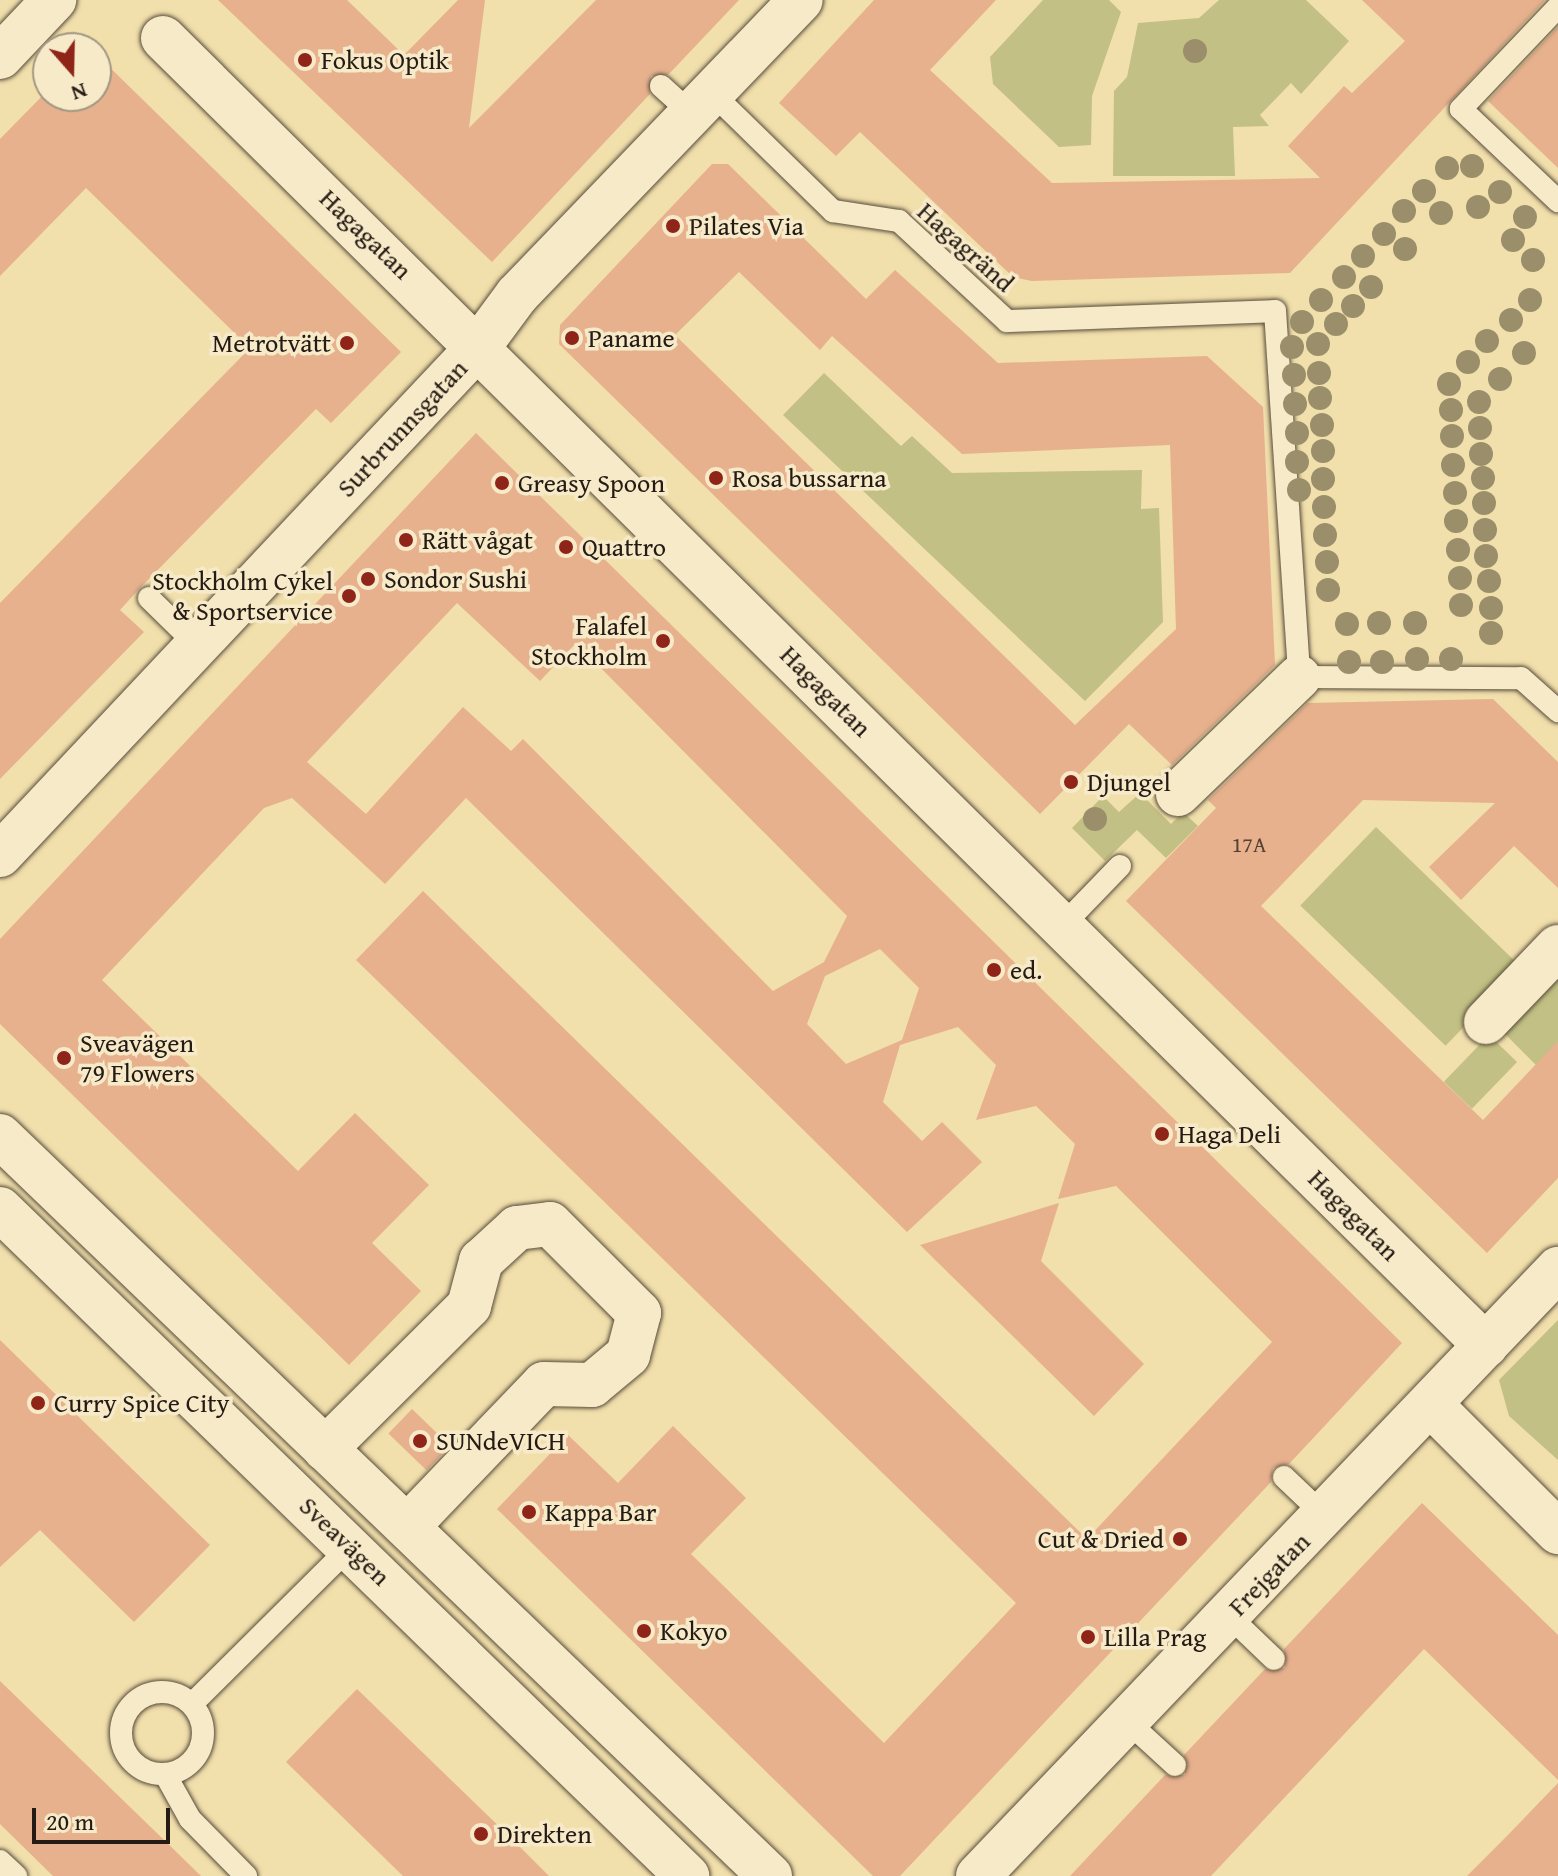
<!DOCTYPE html>
<meta charset="utf-8">
<style>
body{margin:0}
#map{position:relative;width:1558px;height:1876px;overflow:hidden;background:#f1dfac;font-family:"Gentium Book Plus",serif}
div>[style]{position:absolute}
.green>*{inset:0;background:#c2c084;transform-origin:0 0}
.building>*{inset:0;background:#e7b18e;transform-origin:0 0}
.roads{filter:drop-shadow(0 0 2px #584c3a) drop-shadow(0 0 2px #584c3a)}
.lane>*{height:22px;margin:-11px;padding:0 11px;transform-origin:11px;border-radius:11px;background:#f6eac9}
.lane>.ring{margin:-11px;padding:0;box-sizing:content-box;background:none;border:22px solid #f6eac9;border-radius:50%}
.street>*{height:44px;margin:-22px;padding:0 22px;transform-origin:22px;border-radius:22px;background:#f6eac9}
.secondary>*{height:44px;margin:-22px;padding:0 22px;transform-origin:22px;border-radius:22px;background:#f6eac9}
.trees>*{width:24px;height:24px;margin:-12px;border-radius:50%;background:#9b8f6b}
.dots>*{width:22px;height:22px;translate:-50% -50%;box-sizing:border-box;border:4px solid #f6eac9;border-radius:50%}
span{translate:-50% -50%;white-space:nowrap;text-align:center;line-height:1.15;-webkit-text-stroke:7px #f6eac9;paint-order:stroke}
.number-label{font-size:22px;color:#564032}
.number-label span{-webkit-text-stroke-width:0}
.poi-label{font-size:26px;color:#251b14}
.left{translate:0 -50%;text-align:left}
.right{translate:-100% -50%;text-align:right}
.street-label{font-size:26px;color:#251b14}
.north{position:absolute;left:32px;top:32px;width:80px;height:80px;box-sizing:border-box;background:#f6eac9;border:2px solid #a29781;border-radius:50%;rotate:160deg;font-size:22px;font-weight:700;line-height:32px;text-align:center;color:#251b14}
.north::after{content:'';display:block;margin:auto;width:28px;height:36px;background:#8f2418;clip-path:polygon(50% 0,100% 100%,50% 72%,0 100%)}
.scale{position:absolute;left:32px;top:1808px;width:138px;height:36px;box-sizing:border-box;border:4px solid #251b14;border-top:0;padding-left:10px;font-size:24px;line-height:28px;white-space:nowrap;color:#251b14;-webkit-text-stroke:6px #f6eac9;paint-order:stroke}
</style>
<div id="map">
<div class="green">
<i style="clip-path:polygon(1043px 0,1109px 0,1121px 12px,1092px 96px,1091px 145px,1059px 147px,993px 84px,990px 57px)"></i>
<i style="clip-path:polygon(1219px 0,1306px 0,1349px 41px,1301px 94px,1291px 83px,1260px 115px,1269px 126px,1233px 127px,1235px 176px,1113px 176px,1114px 91px,1127px 77px,1138px 23px,1199px 18px)"></i>
<i style="clip-path:polygon(824px 373px,901px 446px,912px 436px,952px 473px,1142px 470px,1141px 509px,1159px 508px,1163px 622px,1085px 701px,783px 415px)"></i>
<i style="clip-path:polygon(1140px 793px,1171px 824px,1183px 812px,1198px 826px,1166px 858px,1137px 830px,1105px 861px,1072px 828px,1103px 796px,1119px 812px)"></i>
<i style="left:1376px;top:827px;width:202px;height:109px;rotate:44deg"></i>
<i style="clip-path:polygon(1558px 974px,1558px 1042px,1536px 1065px,1497px 1026px)"></i>
<i style="left:1489px;top:1035px;width:39px;height:65px;rotate:44deg"></i>
<i style="clip-path:polygon(1558px 1320px,1558px 1460px,1509px 1416px,1499px 1380px)"></i>
</div>
<div class="building">
<i style="clip-path:polygon(218px 0,347px 0,404px 55px,458px 0,485px 0,469px 128px,596px 0,739px 0,668px 75px,651px 76px,650px 94px,492px 262px)"></i>
<i style="clip-path:polygon(874px 0,996px 0,930px 70px,1052px 183px,1320px 178px,1288px 146px,1344px 86px,1352px 93px,1405px 41px,1362px 0,1545px 0,1290px 273px,1032px 281px,1013px 277px,860px 132px,836px 156px,779px 103px)"></i>
<i style="clip-path:polygon(1558px 27px,1558px 168px,1488px 101px)"></i>
<i style="clip-path:polygon(96px 54px,401px 352px,331px 423px,316px 409px,139px 589px,120px 610px,144px 632px,0 779px,0 603px,250px 348px,86px 188px,0 276px,0 139px,48px 90px,48px 96px,96px 96px)"></i>
<i style="clip-path:polygon(evenodd,712px 164px,728px 164px,866px 299px,895px 270px,998px 363px,1207px 356px,1263px 407px,1275px 665px,1172px 765px,1129px 724px,1040px 814px,559px 344px,560px 325px,712px 164px,739px 272px,820px 350px,832px 336px,962px 454px,1170px 445px,1176px 629px,1075px 725px,675px 335px,739px 272px)"></i>
<i style="clip-path:polygon(evenodd,476px 433px,1402px 1343px,1289px 1464px,1273px 1468px,1271px 1482px,900px 1876px,873px 1876px,497px 1509px,568px 1435px,618px 1483px,673px 1426px,746px 1498px,691px 1554px,884px 1743px,1016px 1603px,356px 960px,423px 891px,1087px 1539px,1272px 1342px,1116px 1186px,1058px 1199px,1075px 1144px,1036px 1106px,976px 1120px,996px 1065px,958px 1027px,900px 1045px,883px 1102px,922px 1141px,942px 1122px,982px 1162px,907px 1232px,466px 798px,385px 884px,292px 798px,264px 808px,102px 980px,298px 1171px,355px 1113px,429px 1185px,372px 1243px,421px 1291px,349px 1365px,0 1024px,0 939px,476px 433px,457px 603px,540px 681px,576px 643px,847px 916px,824px 962px,773px 991px,523px 739px,511px 751px,463px 707px,366px 814px,307px 762px,457px 603px,476px 433px,880px 949px,919px 988px,902px 1040px,846px 1064px,807px 1024px,825px 976px,880px 949px)"></i>
<i style="clip-path:polygon(1493px 699px,1558px 762px,1558px 888px,1514px 846px,1461px 900px,1429px 867px,1495px 803px,1363px 800px,1261px 906px,1483px 1120px,1558px 1041px,1558px 1178px,1487px 1253px,1126px 901px,1216px 808px,1208px 800px,1308px 703px)"></i>
<i style="clip-path:polygon(1059px 1203px,1041px 1261px,1144px 1364px,1094px 1416px,920px 1245px)"></i>
<i style="clip-path:polygon(0 1340px,210px 1545px,134px 1622px,40px 1530px,0 1567px)"></i>
<i style="left:412px;top:1409px;width:53px;height:34px;rotate:44deg"></i>
<i style="clip-path:polygon(1422px 1503px,1558px 1635px,1558px 1780px,1424px 1649px,1211px 1876px,1070px 1876px,1165px 1775px,1185px 1775px,1184px 1755px,1265px 1669px,1285px 1668px,1284px 1649px)"></i>
<i style="clip-path:polygon(0 1681px,162px 1838px,201px 1876px,53px 1876px,0 1824px)"></i>
<i style="clip-path:polygon(357px 1689px,510px 1837px,549px 1876px,403px 1876px,286px 1762px)"></i>
<i style="clip-path:polygon(1558px 1783px,1558px 1876px,1467px 1876px,1506px 1837px)"></i>
</div>
<div class="roads">
<div class="lane">
<i style="left:1558px;top:7px;width:141px;rotate:133.6deg"></i>
<i style="left:1461px;top:109px;width:134px;rotate:43.5deg"></i>
<i style="left:661px;top:86px;width:43px;rotate:42.2deg"></i>
<i style="left:713px;top:94px;width:168px;rotate:44.3deg"></i>
<i style="left:833px;top:211px;width:67px;rotate:8.6deg"></i>
<i style="left:899px;top:221px;width:147px;rotate:42.8deg"></i>
<i style="left:1007px;top:321px;width:268px;rotate:-2.1deg"></i>
<i style="left:1275px;top:311px;width:367px;rotate:86.2deg"></i>
<i style="left:1299px;top:677px;width:222px;rotate:0.3deg"></i>
<i style="left:1521px;top:678px;width:50px;rotate:41.7deg"></i>
<i style="left:149px;top:598px;width:67px;rotate:44.4deg"></i>
<i style="left:1063px;top:925px;width:82px;rotate:-46deg"></i>
<i style="left:1284px;top:1477px;width:57px;rotate:43.6deg"></i>
<i style="left:1229px;top:1616px;width:62px;rotate:43.7deg"></i>
<i class="ring" style="left:121px;top:1692px;width:60px;height:60px"></i>
<i style="left:192px;top:1704px;width:224px;rotate:-44.8deg"></i>
<i style="left:1127px;top:1721px;width:65px;rotate:42.5deg"></i>
<i style="left:165px;top:1774px;width:51px;rotate:60.9deg"></i>
<i style="left:190px;top:1819px;width:80px;rotate:45.5deg"></i>
<i style="left:0;top:1861px;width:22px;rotate:43deg"></i>
</div>
<div class="street">
<i style="left:163px;top:38px;width:1860px;rotate:44.67deg"></i>
<i style="left:1178px;top:794px;width:168px;rotate:-44deg"></i>
<i style="left:0;top:855px;width:700px;rotate:-46.74deg"></i>
<i style="left:480px;top:345px;width:62px;rotate:-53.5deg"></i>
<i style="left:517px;top:295px;width:409px;rotate:-46.1deg"></i>
<i style="left:1486px;top:1022px;width:104px;rotate:-46.2deg"></i>
<i style="left:1431px;top:1405px;width:180px;rotate:45deg"></i>
<i style="left:325px;top:1449px;width:203px;rotate:-44.8deg"></i>
<i style="left:469px;top:1306px;width:47px;rotate:-75.1deg"></i>
<i style="left:481px;top:1261px;width:49px;rotate:-42.5deg"></i>
<i style="left:517px;top:1228px;width:33px;rotate:-7deg"></i>
<i style="left:550px;top:1224px;width:126px;rotate:45deg"></i>
<i style="left:639px;top:1313px;width:43px;rotate:104.7deg"></i>
<i style="left:628px;top:1355px;width:47px;rotate:140.2deg"></i>
<i style="left:592px;top:1385px;width:48px;rotate:-178.8deg"></i>
<i style="left:544px;top:1384px;width:197px;rotate:133.8deg"></i>
<i style="left:978px;top:1876px;width:840px;rotate:-46.3deg"></i>
</div>
<div class="secondary">
<i style="left:0;top:57px;width:79px;rotate:-46.5deg"></i>
<i style="left:0;top:1136px;width:1068px;rotate:43.86deg"></i>
<i style="left:0;top:1209px;width:958px;rotate:44.15deg"></i>
</div>
</div>
<div class="trees">
<i style="left:1195px;top:51px"></i>
<i style="left:1472px;top:166px"></i>
<i style="left:1447px;top:168px"></i>
<i style="left:1424px;top:191px"></i>
<i style="left:1500px;top:192px"></i>
<i style="left:1478px;top:207px"></i>
<i style="left:1404px;top:211px"></i>
<i style="left:1441px;top:213px"></i>
<i style="left:1525px;top:217px"></i>
<i style="left:1384px;top:234px"></i>
<i style="left:1513px;top:240px"></i>
<i style="left:1405px;top:249px"></i>
<i style="left:1363px;top:256px"></i>
<i style="left:1533px;top:260px"></i>
<i style="left:1344px;top:277px"></i>
<i style="left:1371px;top:287px"></i>
<i style="left:1321px;top:300px"></i>
<i style="left:1530px;top:300px"></i>
<i style="left:1353px;top:306px"></i>
<i style="left:1511px;top:320px"></i>
<i style="left:1302px;top:322px"></i>
<i style="left:1336px;top:324px"></i>
<i style="left:1487px;top:341px"></i>
<i style="left:1318px;top:344px"></i>
<i style="left:1292px;top:347px"></i>
<i style="left:1524px;top:353px"></i>
<i style="left:1468px;top:362px"></i>
<i style="left:1319px;top:373px"></i>
<i style="left:1294px;top:375px"></i>
<i style="left:1500px;top:379px"></i>
<i style="left:1449px;top:384px"></i>
<i style="left:1320px;top:398px"></i>
<i style="left:1479px;top:402px"></i>
<i style="left:1295px;top:404px"></i>
<i style="left:1451px;top:410px"></i>
<i style="left:1322px;top:425px"></i>
<i style="left:1480px;top:428px"></i>
<i style="left:1297px;top:433px"></i>
<i style="left:1452px;top:436px"></i>
<i style="left:1323px;top:451px"></i>
<i style="left:1481px;top:454px"></i>
<i style="left:1297px;top:462px"></i>
<i style="left:1453px;top:465px"></i>
<i style="left:1483px;top:478px"></i>
<i style="left:1323px;top:479px"></i>
<i style="left:1299px;top:490px"></i>
<i style="left:1455px;top:493px"></i>
<i style="left:1484px;top:503px"></i>
<i style="left:1324px;top:507px"></i>
<i style="left:1456px;top:521px"></i>
<i style="left:1485px;top:530px"></i>
<i style="left:1325px;top:535px"></i>
<i style="left:1458px;top:550px"></i>
<i style="left:1486px;top:556px"></i>
<i style="left:1327px;top:562px"></i>
<i style="left:1460px;top:578px"></i>
<i style="left:1489px;top:581px"></i>
<i style="left:1328px;top:590px"></i>
<i style="left:1461px;top:605px"></i>
<i style="left:1491px;top:608px"></i>
<i style="left:1379px;top:623px"></i>
<i style="left:1415px;top:623px"></i>
<i style="left:1347px;top:624px"></i>
<i style="left:1491px;top:633px"></i>
<i style="left:1417px;top:659px"></i>
<i style="left:1451px;top:659px"></i>
<i style="left:1349px;top:662px"></i>
<i style="left:1382px;top:662px"></i>
<i style="left:1095px;top:819px"></i>
</div>
<div class="dots">
<i style="left:305px;top:60px;background:#8f2418"></i>
<i style="left:673px;top:226px;background:#8f2418"></i>
<i style="left:572px;top:338px;background:#8f2418"></i>
<i style="left:347px;top:343px;background:#8f2418"></i>
<i style="left:716px;top:478px;background:#8f2418"></i>
<i style="left:502px;top:483px;background:#8f2418"></i>
<i style="left:406px;top:540px;background:#8f2418"></i>
<i style="left:566px;top:547px;background:#8f2418"></i>
<i style="left:368px;top:579px;background:#8f2418"></i>
<i style="left:349px;top:596px;background:#8f2418"></i>
<i style="left:663px;top:641px;background:#8f2418"></i>
<i style="left:1071px;top:782px;background:#8f2418"></i>
<i style="left:994px;top:970px;background:#8f2418"></i>
<i style="left:64px;top:1058px;background:#8f2418"></i>
<i style="left:1162px;top:1134px;background:#8f2418"></i>
<i style="left:38px;top:1403px;background:#8f2418"></i>
<i style="left:420px;top:1441px;background:#8f2418"></i>
<i style="left:529px;top:1512px;background:#8f2418"></i>
<i style="left:1180px;top:1539px;background:#8f2418"></i>
<i style="left:644px;top:1631px;background:#8f2418"></i>
<i style="left:1088px;top:1637px;background:#8f2418"></i>
<i style="left:481px;top:1834px;background:#8f2418"></i>
</div>
<div class="number-label">
<span style="left:1249px;top:845px">17A</span>
</div>
<div class="poi-label">
<span class="left" style="left:321px;top:60px">Fokus Optik</span>
<span class="left" style="left:689px;top:226px">Pilates Via</span>
<span class="left" style="left:588px;top:338px">Paname</span>
<span class="right" style="left:331px;top:343px">Metrotvätt</span>
<span class="left" style="left:732px;top:478px">Rosa bussarna</span>
<span class="left" style="left:518px;top:483px">Greasy Spoon</span>
<span class="left" style="left:422px;top:540px">Rätt vågat</span>
<span class="left" style="left:582px;top:547px">Quattro</span>
<span class="left" style="left:384px;top:579px">Sondor Sushi</span>
<span class="right" style="left:333px;top:596px">Stockholm Cykel<br>&amp; Sportservice</span>
<span class="right" style="left:647px;top:641px">Falafel<br>Stockholm</span>
<span class="left" style="left:1087px;top:782px">Djungel</span>
<span class="left" style="left:1010px;top:970px">ed.</span>
<span class="left" style="left:80px;top:1058px">Sveavägen<br>79 Flowers</span>
<span class="left" style="left:1178px;top:1134px">Haga Deli</span>
<span class="left" style="left:54px;top:1403px">Curry Spice City</span>
<span class="left" style="left:436px;top:1441px">SUNdeVICH</span>
<span class="left" style="left:545px;top:1512px">Kappa Bar</span>
<span class="right" style="left:1164px;top:1539px">Cut &amp; Dried</span>
<span class="left" style="left:660px;top:1631px">Kokyo</span>
<span class="left" style="left:1104px;top:1637px">Lilla Prag</span>
<span class="left" style="left:497px;top:1834px">Direkten</span>
</div>
<div class="street-label">
<span style="left:366px;top:234px;rotate:44deg">Hagagatan</span>
<span style="left:966px;top:247px;rotate:42deg">Hagagränd</span>
<span style="left:402px;top:428px;rotate:-47deg">Surbrunnsgatan</span>
<span style="left:826px;top:691px;rotate:45deg">Hagagatan</span>
<span style="left:1354px;top:1215px;rotate:45deg">Hagagatan</span>
<span style="left:345px;top:1541px;rotate:44deg">Sveavägen</span>
<span style="left:1269px;top:1574px;rotate:-46deg">Frejgatan</span>
</div>
<div class="north">N</div>
<div class="scale">20 m</div>
</div>
